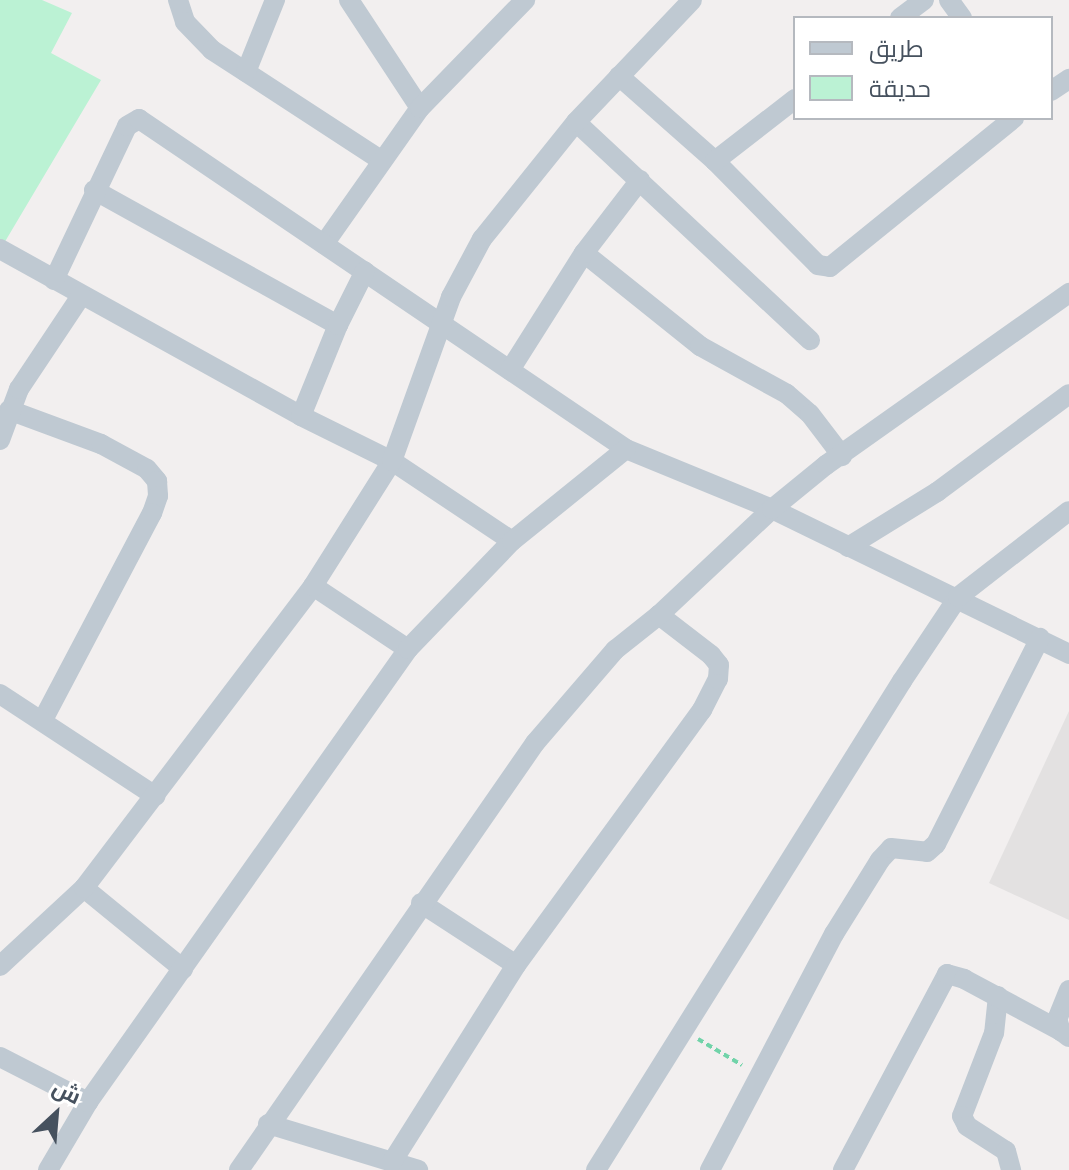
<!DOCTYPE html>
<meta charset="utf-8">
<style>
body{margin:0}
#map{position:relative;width:1069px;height:1170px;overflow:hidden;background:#f2efef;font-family:Cabin,Cairo,sans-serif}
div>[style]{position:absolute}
.education>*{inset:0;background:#e3e1e1}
.green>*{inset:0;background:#bbf2d4}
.path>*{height:4px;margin-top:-2px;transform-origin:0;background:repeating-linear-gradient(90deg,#71d3a9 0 6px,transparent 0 10px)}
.street>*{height:20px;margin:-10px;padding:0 10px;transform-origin:10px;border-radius:10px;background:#bfc9d2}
span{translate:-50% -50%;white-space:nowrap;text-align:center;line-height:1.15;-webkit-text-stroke:6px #fff;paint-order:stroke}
.legend{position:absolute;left:793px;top:16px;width:260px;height:104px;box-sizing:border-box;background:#fff;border:2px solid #b5b9bf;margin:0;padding:10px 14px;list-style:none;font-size:24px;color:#46515e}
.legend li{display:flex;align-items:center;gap:16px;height:40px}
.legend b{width:40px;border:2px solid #b5b9bf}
.north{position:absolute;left:16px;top:1074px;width:80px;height:80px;-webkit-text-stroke:6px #fff;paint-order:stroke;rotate:26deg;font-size:22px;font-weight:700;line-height:32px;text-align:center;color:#46515e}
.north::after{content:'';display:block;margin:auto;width:28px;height:36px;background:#46515e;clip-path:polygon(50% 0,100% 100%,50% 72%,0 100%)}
</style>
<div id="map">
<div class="education">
<i style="clip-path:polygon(1069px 711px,1069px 920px,989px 883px)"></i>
</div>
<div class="green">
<i style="clip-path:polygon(0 0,42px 0,72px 13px,51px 53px,101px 80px,0 250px)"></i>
</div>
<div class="path">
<i style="left:698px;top:1039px;width:51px;rotate:30.6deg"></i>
</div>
<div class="street">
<i style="left:178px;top:0;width:23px;rotate:72deg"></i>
<i style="left:185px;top:22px;width:39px;rotate:46deg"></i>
<i style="left:212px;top:50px;width:203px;rotate:33.1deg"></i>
<i style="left:349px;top:0;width:129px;rotate:56.7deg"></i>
<i style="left:949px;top:0;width:22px;rotate:54deg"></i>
<i style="left:900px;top:18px;width:30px;rotate:-37deg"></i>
<i style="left:246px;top:72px;width:78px;rotate:-68.1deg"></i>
<i style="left:619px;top:76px;width:128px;rotate:41.5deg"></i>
<i style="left:715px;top:161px;width:146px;rotate:45.3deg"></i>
<i style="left:818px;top:265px;width:12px;rotate:9deg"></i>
<i style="left:830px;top:267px;width:237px;rotate:-39deg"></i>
<i style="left:1051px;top:91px;width:22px;rotate:-34deg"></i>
<i style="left:576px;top:122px;width:320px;rotate:43deg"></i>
<i style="left:715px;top:161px;width:101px;rotate:-37.8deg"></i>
<i style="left:94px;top:190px;width:279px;rotate:29deg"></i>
<i style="left:324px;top:244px;width:166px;rotate:-54.8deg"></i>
<i style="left:420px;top:108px;width:151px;rotate:-45.8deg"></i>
<i style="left:0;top:249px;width:344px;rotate:29deg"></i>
<i style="left:301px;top:416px;width:102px;rotate:26.3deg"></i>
<i style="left:392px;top:461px;width:144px;rotate:33.7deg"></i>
<i style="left:584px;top:253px;width:149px;rotate:38.7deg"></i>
<i style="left:700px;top:346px;width:99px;rotate:28.9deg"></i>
<i style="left:787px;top:394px;width:30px;rotate:41deg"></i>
<i style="left:810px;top:414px;width:53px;rotate:52.7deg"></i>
<i style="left:54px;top:280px;width:170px;rotate:-64.6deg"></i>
<i style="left:127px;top:126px;width:14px;rotate:-30deg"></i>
<i style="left:139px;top:119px;width:588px;rotate:34.12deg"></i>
<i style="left:626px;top:449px;width:158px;rotate:22.3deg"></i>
<i style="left:772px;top:509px;width:331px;rotate:26deg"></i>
<i style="left:510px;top:370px;width:138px;rotate:-57.7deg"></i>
<i style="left:584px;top:253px;width:92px;rotate:-52.5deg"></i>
<i style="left:9px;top:410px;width:98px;rotate:20.3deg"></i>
<i style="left:101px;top:444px;width:52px;rotate:28.5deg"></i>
<i style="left:147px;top:469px;width:16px;rotate:50deg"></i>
<i style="left:157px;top:481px;width:15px;rotate:86deg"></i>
<i style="left:158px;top:496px;width:18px;rotate:109deg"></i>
<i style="left:152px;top:513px;width:234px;rotate:117.8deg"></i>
<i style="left:301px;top:416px;width:98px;rotate:-67.9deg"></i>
<i style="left:338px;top:325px;width:60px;rotate:-63.4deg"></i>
<i style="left:0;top:440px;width:54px;rotate:-69.6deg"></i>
<i style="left:19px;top:389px;width:112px;rotate:-56.3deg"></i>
<i style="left:848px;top:547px;width:105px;rotate:-31.7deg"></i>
<i style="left:937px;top:492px;width:164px;rotate:-36.6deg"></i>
<i style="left:313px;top:586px;width:114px;rotate:33.6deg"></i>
<i style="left:0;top:694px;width:186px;rotate:33.3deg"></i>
<i style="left:84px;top:888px;width:128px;rotate:39.3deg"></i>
<i style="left:421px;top:903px;width:113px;rotate:33.1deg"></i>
<i style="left:0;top:966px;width:115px;rotate:-42.9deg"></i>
<i style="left:84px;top:888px;width:379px;rotate:-52.8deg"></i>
<i style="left:313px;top:586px;width:148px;rotate:-57.7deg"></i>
<i style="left:392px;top:461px;width:174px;rotate:-70.2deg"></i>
<i style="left:451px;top:297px;width:66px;rotate:-61.9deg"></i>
<i style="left:482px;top:239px;width:150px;rotate:-51.2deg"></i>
<i style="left:576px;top:122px;width:168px;rotate:-46.4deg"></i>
<i style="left:1069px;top:990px;width:31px;rotate:112deg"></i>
<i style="left:1057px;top:1019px;width:13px;rotate:72deg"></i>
<i style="left:1061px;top:1031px;width:10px;rotate:37deg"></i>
<i style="left:998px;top:996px;width:37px;rotate:96deg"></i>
<i style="left:994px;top:1033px;width:89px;rotate:111.1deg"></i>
<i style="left:962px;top:1116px;width:11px;rotate:63deg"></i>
<i style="left:967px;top:1126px;width:46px;rotate:32.7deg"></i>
<i style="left:1006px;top:1151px;width:20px;rotate:75deg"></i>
<i style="left:0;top:1057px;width:99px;rotate:27.1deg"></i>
<i style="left:268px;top:1124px;width:157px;rotate:17deg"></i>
<i style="left:392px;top:1162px;width:233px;rotate:-57.8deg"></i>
<i style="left:516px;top:965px;width:316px;rotate:-53.9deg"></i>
<i style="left:702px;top:710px;width:35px;rotate:-63deg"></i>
<i style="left:718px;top:679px;width:14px;rotate:-86deg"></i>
<i style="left:719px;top:665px;width:13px;rotate:-129deg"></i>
<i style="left:711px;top:655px;width:66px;rotate:-142.4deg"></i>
<i style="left:48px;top:1170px;width:79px;rotate:-59.5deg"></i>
<i style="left:88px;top:1102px;width:555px;rotate:-54.76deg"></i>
<i style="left:408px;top:649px;width:150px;rotate:-46.1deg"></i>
<i style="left:512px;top:541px;width:146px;rotate:-38.9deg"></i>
<i style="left:239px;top:1170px;width:520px;rotate:-55.27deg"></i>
<i style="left:535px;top:743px;width:123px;rotate:-49.3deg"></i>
<i style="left:615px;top:650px;width:56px;rotate:-38.5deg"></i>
<i style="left:659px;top:615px;width:155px;rotate:-43.2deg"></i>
<i style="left:772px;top:509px;width:70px;rotate:-39.2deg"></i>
<i style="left:826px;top:465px;width:298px;rotate:-35.3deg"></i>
<i style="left:596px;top:1170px;width:577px;rotate:-57.96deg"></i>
<i style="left:902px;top:681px;width:101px;rotate:-56.3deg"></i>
<i style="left:958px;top:597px;width:140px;rotate:-37.8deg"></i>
<i style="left:710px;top:1170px;width:267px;rotate:-62.3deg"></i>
<i style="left:834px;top:934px;width:87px;rotate:-58.1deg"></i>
<i style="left:880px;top:860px;width:16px;rotate:-47deg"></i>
<i style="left:891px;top:848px;width:36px;rotate:6deg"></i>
<i style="left:927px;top:852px;width:12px;rotate:-42deg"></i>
<i style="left:936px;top:844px;width:231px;rotate:-63.2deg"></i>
<i style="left:843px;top:1170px;width:222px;rotate:-62deg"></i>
<i style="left:947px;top:974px;width:18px;rotate:16deg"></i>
<i style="left:964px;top:979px;width:110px;rotate:28.2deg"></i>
</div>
<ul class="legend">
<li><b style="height:10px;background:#bfc9d2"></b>طريق</li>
<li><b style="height:22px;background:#bbf2d4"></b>حديقة</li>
</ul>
<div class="north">ش</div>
</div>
